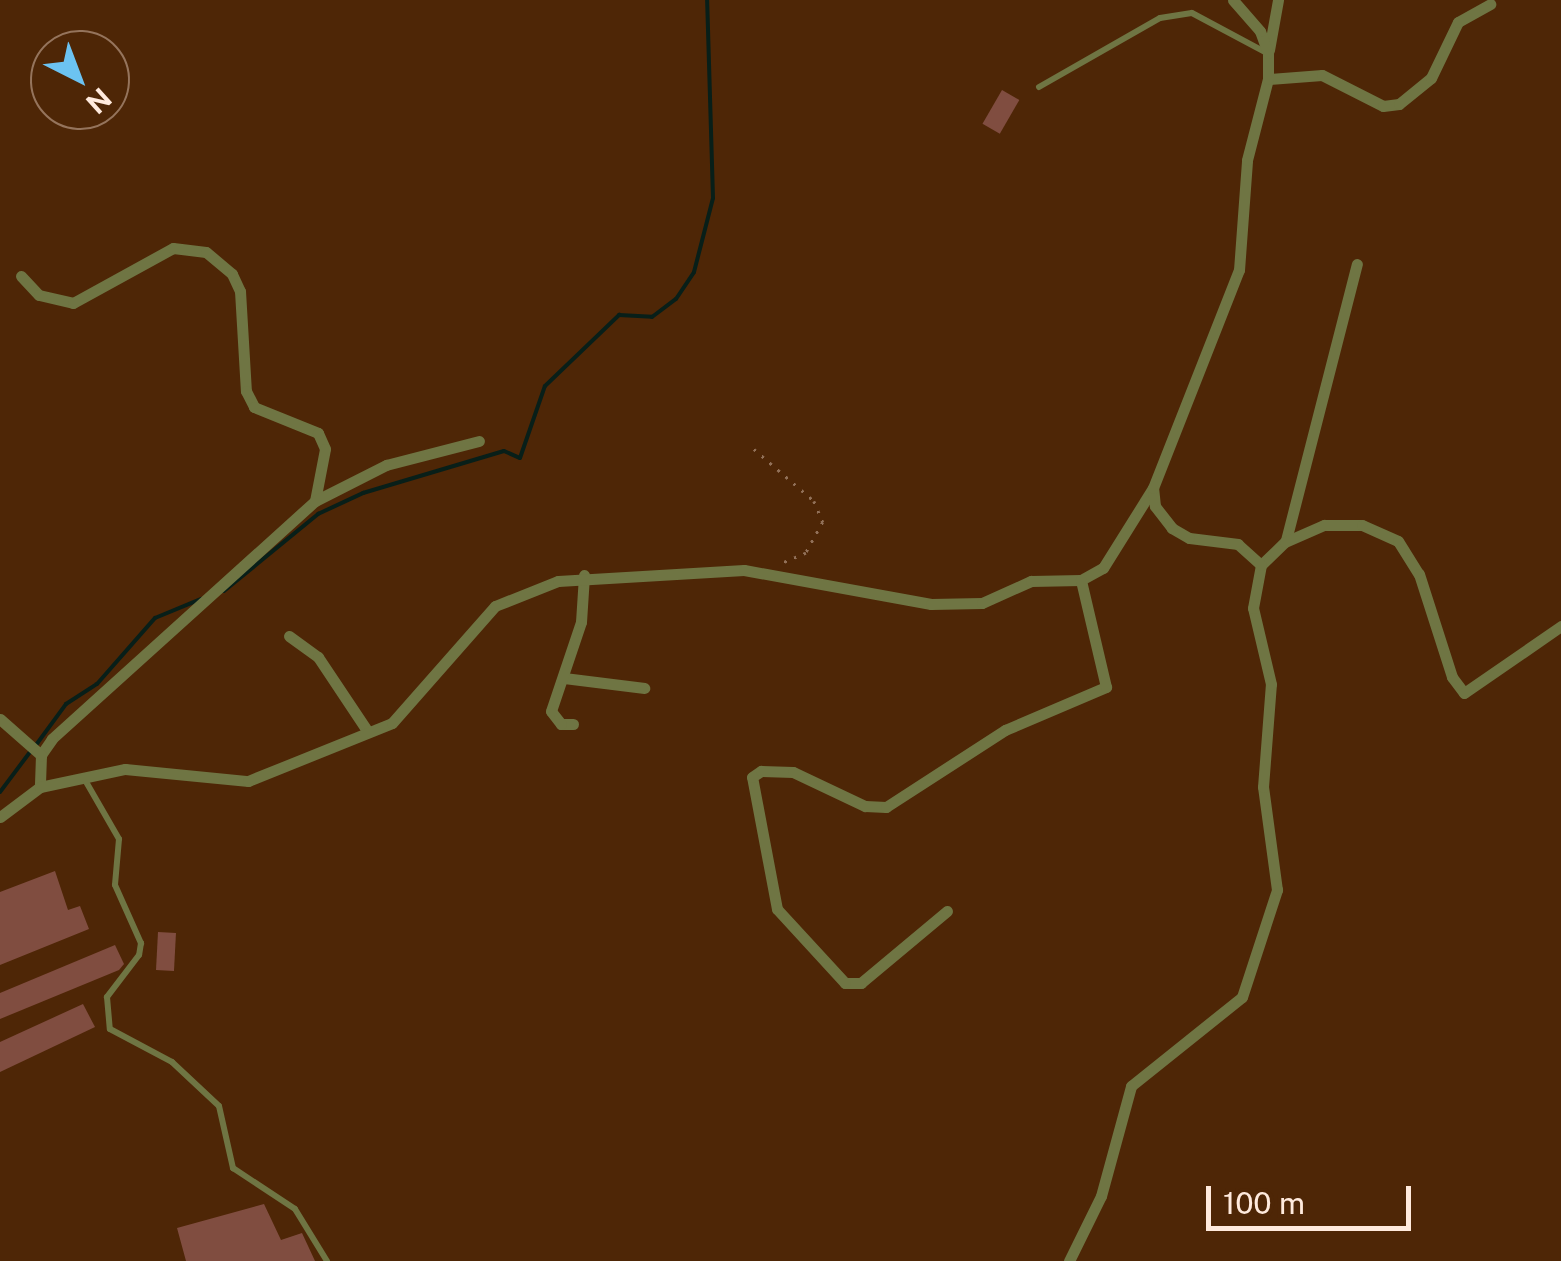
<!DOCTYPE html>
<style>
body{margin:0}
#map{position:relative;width:1561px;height:1261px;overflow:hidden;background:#4e2606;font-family:"Public Sans",sans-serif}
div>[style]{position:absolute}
.stream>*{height:4px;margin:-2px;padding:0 2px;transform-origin:2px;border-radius:2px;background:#081f19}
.building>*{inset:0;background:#804d40;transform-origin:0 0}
.path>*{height:2.5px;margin-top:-1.25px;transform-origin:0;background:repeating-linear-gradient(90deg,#917058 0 2.5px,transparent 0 10.5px)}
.lane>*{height:6px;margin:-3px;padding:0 3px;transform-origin:3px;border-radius:3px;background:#6f7543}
.street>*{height:11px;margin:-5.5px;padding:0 5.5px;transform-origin:5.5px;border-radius:5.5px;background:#6f7543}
span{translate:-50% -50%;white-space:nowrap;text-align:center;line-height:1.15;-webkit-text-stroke:9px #4e2606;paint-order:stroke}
.north{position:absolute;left:30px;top:30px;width:100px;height:100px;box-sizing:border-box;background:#4e2606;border:2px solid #95745c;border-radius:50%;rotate:138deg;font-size:28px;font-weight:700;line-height:40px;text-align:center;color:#ffeadd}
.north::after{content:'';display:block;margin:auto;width:35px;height:45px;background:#6cc3f2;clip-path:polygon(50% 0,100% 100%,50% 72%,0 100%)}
.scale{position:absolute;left:1206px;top:1186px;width:205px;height:45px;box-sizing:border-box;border:5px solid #ffeadd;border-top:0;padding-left:12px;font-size:30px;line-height:35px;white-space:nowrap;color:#ffeadd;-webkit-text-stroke:8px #4e2606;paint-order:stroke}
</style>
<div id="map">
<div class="stream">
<i style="left:224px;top:591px;width:122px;rotate:-39.3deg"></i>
<i style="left:318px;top:514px;width:50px;rotate:-25deg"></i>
<i style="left:363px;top:493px;width:147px;rotate:-16.6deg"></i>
<i style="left:504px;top:451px;width:17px;rotate:24deg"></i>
<i style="left:520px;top:458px;width:76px;rotate:-70.9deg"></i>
<i style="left:545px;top:386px;width:103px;rotate:-43.8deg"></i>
<i style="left:619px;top:315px;width:33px;rotate:3deg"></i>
<i style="left:652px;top:317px;width:30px;rotate:-37deg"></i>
<i style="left:676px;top:299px;width:32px;rotate:-56deg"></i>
<i style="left:694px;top:272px;width:76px;rotate:-75.6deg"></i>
<i style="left:713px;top:198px;width:198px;rotate:-91.7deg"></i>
<i style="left:36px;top:745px;width:51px;rotate:-53.8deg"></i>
<i style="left:66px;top:704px;width:37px;rotate:-33deg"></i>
<i style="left:97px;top:684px;width:88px;rotate:-48.7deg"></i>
<i style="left:155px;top:618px;width:50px;rotate:-22.4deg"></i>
<i style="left:0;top:792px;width:50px;rotate:-53.1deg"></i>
</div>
<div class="building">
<i style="left:1002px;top:90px;width:20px;height:39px;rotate:30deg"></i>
<i style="clip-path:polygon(55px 871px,68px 910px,80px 906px,89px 929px,0 965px,0 892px)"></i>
<i style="left:158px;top:932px;width:18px;height:38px;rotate:3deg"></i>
<i style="clip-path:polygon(115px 945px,124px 964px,119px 970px,0 1019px,0 993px)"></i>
<i style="clip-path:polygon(83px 1004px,95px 1027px,0 1072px,0 1042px)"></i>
<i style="clip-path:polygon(264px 1204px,281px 1240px,302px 1233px,315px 1261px,186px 1261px,177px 1228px)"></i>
</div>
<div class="path">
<i style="left:754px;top:449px;width:79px;rotate:40.9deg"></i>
<i style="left:814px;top:501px;width:23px;rotate:67deg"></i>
<i style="left:823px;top:522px;width:35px;rotate:119deg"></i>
<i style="left:806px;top:553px;width:25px;rotate:157deg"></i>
</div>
<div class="lane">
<i style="left:1039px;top:87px;width:139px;rotate:-29.7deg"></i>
<i style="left:1160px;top:18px;width:32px;rotate:-9deg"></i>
<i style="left:1192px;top:13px;width:83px;rotate:28.1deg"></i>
<i style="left:85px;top:780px;width:68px;rotate:60deg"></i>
<i style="left:119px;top:839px;width:46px;rotate:95deg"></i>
<i style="left:115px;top:885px;width:64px;rotate:65.9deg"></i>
<i style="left:141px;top:943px;width:12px;rotate:99deg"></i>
<i style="left:139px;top:955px;width:53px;rotate:127.3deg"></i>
<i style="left:107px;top:997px;width:32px;rotate:85deg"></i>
<i style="left:110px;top:1029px;width:70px;rotate:28deg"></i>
<i style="left:172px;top:1062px;width:64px;rotate:43.1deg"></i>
<i style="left:219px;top:1106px;width:64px;rotate:77.3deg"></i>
<i style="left:233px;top:1168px;width:74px;rotate:33.5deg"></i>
<i style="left:295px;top:1209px;width:61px;rotate:58.4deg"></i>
</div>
<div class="street">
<i style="left:1269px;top:50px;width:51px;rotate:-79.8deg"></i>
<i style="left:1268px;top:79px;width:54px;rotate:-4.2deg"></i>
<i style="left:1322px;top:75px;width:68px;rotate:26.9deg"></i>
<i style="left:1383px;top:106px;width:16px;rotate:-7deg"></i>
<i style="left:1399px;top:104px;width:41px;rotate:-39.1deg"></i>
<i style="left:1431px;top:78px;width:62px;rotate:-64.3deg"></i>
<i style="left:1458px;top:22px;width:37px;rotate:-29deg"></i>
<i style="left:21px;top:276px;width:26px;rotate:47deg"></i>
<i style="left:39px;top:295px;width:35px;rotate:13deg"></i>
<i style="left:73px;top:303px;width:114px;rotate:-28.8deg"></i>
<i style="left:173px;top:248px;width:33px;rotate:7deg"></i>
<i style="left:206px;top:252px;width:34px;rotate:40deg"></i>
<i style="left:232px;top:274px;width:19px;rotate:65deg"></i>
<i style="left:240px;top:291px;width:100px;rotate:86.6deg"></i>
<i style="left:246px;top:391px;width:18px;rotate:63deg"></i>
<i style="left:254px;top:407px;width:69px;rotate:22.1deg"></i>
<i style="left:318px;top:433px;width:17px;rotate:66deg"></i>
<i style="left:325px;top:449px;width:53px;rotate:100.9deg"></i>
<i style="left:315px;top:501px;width:355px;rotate:137.9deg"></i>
<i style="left:52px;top:739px;width:19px;rotate:125deg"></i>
<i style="left:41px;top:755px;width:32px;rotate:92deg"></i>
<i style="left:315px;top:501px;width:80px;rotate:-26.9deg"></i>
<i style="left:386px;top:465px;width:96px;rotate:-14.5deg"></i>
<i style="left:1286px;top:540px;width:285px;rotate:-75.6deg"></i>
<i style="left:1261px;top:565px;width:33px;rotate:-44deg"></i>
<i style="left:1285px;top:542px;width:43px;rotate:-23.6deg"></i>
<i style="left:1324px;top:525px;width:38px"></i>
<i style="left:1362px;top:525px;width:39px;rotate:24deg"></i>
<i style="left:1398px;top:541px;width:39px;rotate:58deg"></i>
<i style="left:1419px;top:574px;width:108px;rotate:72.2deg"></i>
<i style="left:1452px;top:677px;width:20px;rotate:53deg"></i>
<i style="left:1464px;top:693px;width:118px;rotate:-34.6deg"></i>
<i style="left:289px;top:636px;width:36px;rotate:36deg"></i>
<i style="left:318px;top:657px;width:90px;rotate:56.3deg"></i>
<i style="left:564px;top:678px;width:81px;rotate:7.1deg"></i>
<i style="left:0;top:719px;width:55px;rotate:41.3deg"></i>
<i style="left:573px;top:724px;width:12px;rotate:180deg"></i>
<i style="left:561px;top:724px;width:16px;rotate:-128deg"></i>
<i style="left:551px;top:711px;width:94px;rotate:-71.4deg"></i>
<i style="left:581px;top:622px;width:47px;rotate:-86.3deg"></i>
<i style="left:0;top:817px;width:50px;rotate:-36.9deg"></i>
<i style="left:40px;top:787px;width:87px;rotate:-12deg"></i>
<i style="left:125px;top:769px;width:124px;rotate:5.6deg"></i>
<i style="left:248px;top:781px;width:155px;rotate:-21.9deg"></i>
<i style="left:392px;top:723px;width:156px;rotate:-48.6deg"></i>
<i style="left:495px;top:606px;width:68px;rotate:-21.6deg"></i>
<i style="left:558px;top:581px;width:186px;rotate:-3.4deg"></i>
<i style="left:744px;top:570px;width:190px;rotate:10.3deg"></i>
<i style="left:931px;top:604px;width:51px;rotate:-1.1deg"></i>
<i style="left:982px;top:603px;width:54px;rotate:-24.2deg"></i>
<i style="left:1031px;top:581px;width:50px;rotate:-1.1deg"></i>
<i style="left:1081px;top:580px;width:25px;rotate:-29deg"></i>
<i style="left:1103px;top:568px;width:94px;rotate:-58deg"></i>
<i style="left:947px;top:911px;width:112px;rotate:140.1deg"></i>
<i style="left:861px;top:983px;width:16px;rotate:180deg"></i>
<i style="left:845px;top:983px;width:100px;rotate:-132.6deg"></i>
<i style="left:777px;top:909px;width:134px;rotate:-100.7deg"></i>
<i style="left:752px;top:777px;width:11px;rotate:-34deg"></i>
<i style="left:761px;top:771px;width:32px;rotate:2deg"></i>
<i style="left:793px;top:772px;width:80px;rotate:25.3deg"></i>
<i style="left:865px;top:806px;width:21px;rotate:3deg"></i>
<i style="left:886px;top:807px;width:142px;rotate:-32.9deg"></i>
<i style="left:1005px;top:730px;width:110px;rotate:-23.1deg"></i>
<i style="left:1106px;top:687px;width:110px;rotate:-103.2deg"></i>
<i style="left:1069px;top:1261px;width:72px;rotate:-63.8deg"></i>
<i style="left:1101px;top:1196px;width:114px;rotate:-74.7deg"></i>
<i style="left:1131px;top:1086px;width:142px;rotate:-38.7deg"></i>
<i style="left:1242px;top:997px;width:113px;rotate:-71.9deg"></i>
<i style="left:1277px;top:890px;width:104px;rotate:-97.7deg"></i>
<i style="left:1263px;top:787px;width:103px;rotate:-85.6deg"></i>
<i style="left:1271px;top:684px;width:78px;rotate:-103.3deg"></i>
<i style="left:1253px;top:608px;width:44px;rotate:-79.5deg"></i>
<i style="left:1261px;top:565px;width:31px;rotate:-138deg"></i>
<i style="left:1238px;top:544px;width:49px;rotate:-173deg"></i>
<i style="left:1189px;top:538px;width:20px;rotate:-150deg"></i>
<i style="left:1172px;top:528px;width:28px;rotate:-128deg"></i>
<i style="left:1155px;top:506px;width:18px;rotate:-96deg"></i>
<i style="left:1153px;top:488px;width:234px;rotate:-68.5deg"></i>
<i style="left:1239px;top:270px;width:110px;rotate:-85.8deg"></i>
<i style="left:1247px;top:160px;width:84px;rotate:-75.5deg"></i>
<i style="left:1268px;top:79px;width:26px;rotate:-90deg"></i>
<i style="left:1268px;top:53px;width:23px;rotate:-110deg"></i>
<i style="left:1260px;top:31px;width:41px;rotate:-131.1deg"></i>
</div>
<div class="north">N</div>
<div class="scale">100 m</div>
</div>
